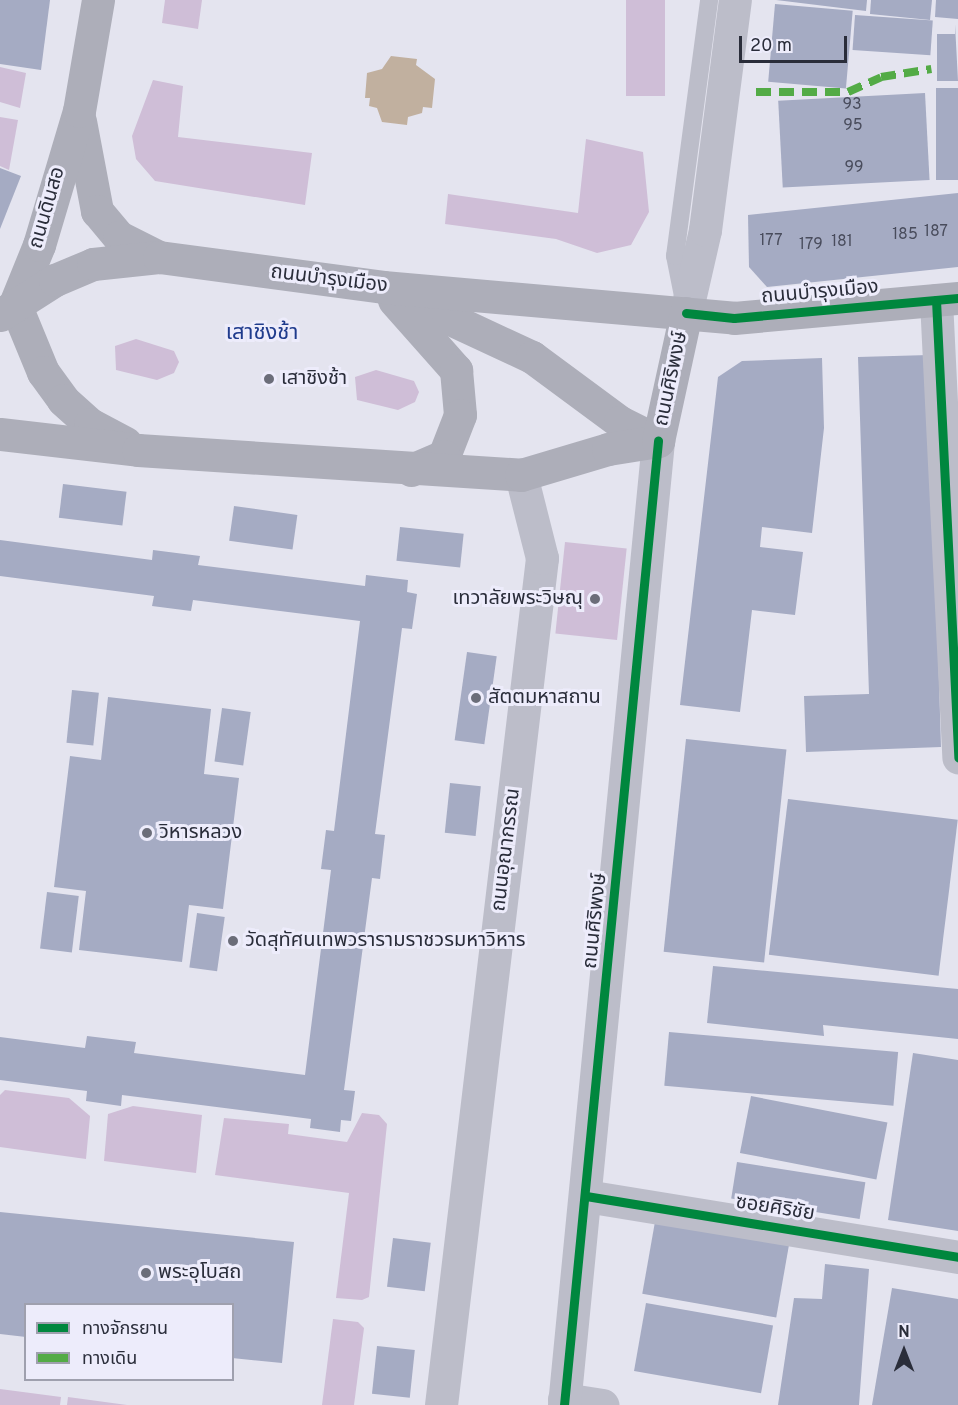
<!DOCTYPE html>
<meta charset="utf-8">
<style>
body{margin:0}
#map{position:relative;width:958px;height:1405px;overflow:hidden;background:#e4e4ef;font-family:Overpass,"Noto Sans Thai",sans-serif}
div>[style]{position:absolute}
.green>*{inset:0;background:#cfbed7;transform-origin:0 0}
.water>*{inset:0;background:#c1b09f}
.building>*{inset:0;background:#a5abc3;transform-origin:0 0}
.lane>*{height:18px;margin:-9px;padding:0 9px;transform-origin:9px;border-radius:9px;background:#bcbdc9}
.street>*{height:33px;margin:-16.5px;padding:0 16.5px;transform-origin:16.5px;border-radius:16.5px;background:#bcbdc9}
.secondary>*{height:33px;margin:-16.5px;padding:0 16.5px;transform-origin:16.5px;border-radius:16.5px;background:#adaeb9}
.quiet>*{height:8px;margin-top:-4px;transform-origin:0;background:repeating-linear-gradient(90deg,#53ab46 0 15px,transparent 0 23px)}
.cycleway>*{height:9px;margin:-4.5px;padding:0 4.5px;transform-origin:4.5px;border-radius:4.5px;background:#00873e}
.dots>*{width:16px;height:16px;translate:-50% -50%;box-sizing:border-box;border:3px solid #edecfb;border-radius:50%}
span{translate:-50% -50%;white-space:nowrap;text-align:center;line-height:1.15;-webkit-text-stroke:6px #edecfb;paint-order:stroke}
.number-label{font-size:16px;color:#494c5c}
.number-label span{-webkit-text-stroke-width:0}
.street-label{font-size:20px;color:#2a2d3a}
.poi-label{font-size:20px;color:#2a2d3a}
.left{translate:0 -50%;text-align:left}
.right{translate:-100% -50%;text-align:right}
.quarter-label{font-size:22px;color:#203c8d}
.legend{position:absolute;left:24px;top:1303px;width:210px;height:78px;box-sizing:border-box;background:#edecfb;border:2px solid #9fa0ae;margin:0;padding:8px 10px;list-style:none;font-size:18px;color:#2a2d3a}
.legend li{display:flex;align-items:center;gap:12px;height:30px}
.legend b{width:30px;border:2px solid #9fa0ae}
.north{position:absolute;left:874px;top:1321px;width:60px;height:60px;-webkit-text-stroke:4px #edecfb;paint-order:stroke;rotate:0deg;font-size:16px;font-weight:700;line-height:24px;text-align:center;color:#2a2d3a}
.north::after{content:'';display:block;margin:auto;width:21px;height:27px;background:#2a2d3a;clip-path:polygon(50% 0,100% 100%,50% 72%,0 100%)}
.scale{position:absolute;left:739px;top:36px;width:108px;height:27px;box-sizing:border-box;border:3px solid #2a2d3a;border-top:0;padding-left:8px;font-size:18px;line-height:21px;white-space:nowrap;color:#2a2d3a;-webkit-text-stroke:4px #edecfb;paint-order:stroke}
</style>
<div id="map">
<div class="green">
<i style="clip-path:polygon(165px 0,202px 0,198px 29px,162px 23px)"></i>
<i style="left:626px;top:0;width:39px;height:96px"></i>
<i style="clip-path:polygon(0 67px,26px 73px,20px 108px,0 102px)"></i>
<i style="clip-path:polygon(153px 80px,183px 86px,178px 137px,312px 153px,305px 205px,155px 181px,136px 159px,132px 136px)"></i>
<i style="clip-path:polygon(0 117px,18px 120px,9px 170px,0 166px)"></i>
<i style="clip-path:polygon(586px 139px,643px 152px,649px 212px,631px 245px,597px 253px,556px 239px,445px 224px,448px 194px,578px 213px)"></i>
<i style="clip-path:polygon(136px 339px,174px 351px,179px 362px,174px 373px,157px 380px,116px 370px,115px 346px)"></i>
<i style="clip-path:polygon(376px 370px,414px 381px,419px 392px,415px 402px,398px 410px,357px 400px,355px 377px)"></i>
<i style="left:565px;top:542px;width:62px;height:92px;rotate:6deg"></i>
<i style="clip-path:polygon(5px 1090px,69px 1098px,90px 1116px,86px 1159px,0 1147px,0 1095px)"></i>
<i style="clip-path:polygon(133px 1106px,202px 1115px,196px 1173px,104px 1161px,108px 1114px)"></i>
<i style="clip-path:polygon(362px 1113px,379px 1115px,387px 1124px,369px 1297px,362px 1300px,336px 1298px,349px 1193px,215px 1175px,224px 1118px,289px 1124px,288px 1134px,347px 1142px)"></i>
<i style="clip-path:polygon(333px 1319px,358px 1322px,364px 1328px,354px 1405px,322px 1405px)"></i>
<i style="clip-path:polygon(0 1389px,61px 1397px,60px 1405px,0 1405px)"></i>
<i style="clip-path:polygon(68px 1397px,127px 1405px,67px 1405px)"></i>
</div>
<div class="water">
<i style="clip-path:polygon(391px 56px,417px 59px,416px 65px,435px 79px,432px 108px,423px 107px,422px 113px,408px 117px,407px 125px,382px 122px,377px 108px,369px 106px,370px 98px,365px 98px,367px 73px,382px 69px)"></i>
</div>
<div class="building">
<i style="clip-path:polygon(0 0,50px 0,41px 70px,0 64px)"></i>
<i style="clip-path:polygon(776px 0,867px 0,866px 11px)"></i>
<i style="clip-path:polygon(871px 0,932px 0,930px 20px,870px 14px)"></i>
<i style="clip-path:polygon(936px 0,958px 0,958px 19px,935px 17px)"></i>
<i style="left:775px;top:4px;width:78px;height:78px;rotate:5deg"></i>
<i style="left:855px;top:15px;width:78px;height:35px;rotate:4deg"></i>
<i style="clip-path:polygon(955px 24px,958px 81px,937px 81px,937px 34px,955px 34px)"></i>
<i style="left:936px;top:88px;width:22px;height:92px"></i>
<i style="left:925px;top:93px;width:87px;height:147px;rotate:87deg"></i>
<i style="clip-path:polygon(0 168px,21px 176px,0 229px)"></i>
<i style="clip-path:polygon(958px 193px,958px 267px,767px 287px,749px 267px,748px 215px)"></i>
<i style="clip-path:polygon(929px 355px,941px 747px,806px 752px,804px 696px,869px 694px,858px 357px)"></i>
<i style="clip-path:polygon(822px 358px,824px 428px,812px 533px,762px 527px,760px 547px,803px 552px,795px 615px,752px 610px,740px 712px,680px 705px,718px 377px,742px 361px)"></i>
<i style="left:63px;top:484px;width:64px;height:34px;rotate:7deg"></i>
<i style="left:234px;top:506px;width:64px;height:35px;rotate:8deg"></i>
<i style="left:400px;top:527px;width:64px;height:34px;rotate:6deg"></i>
<i style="clip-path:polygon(0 540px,152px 560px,153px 550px,200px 556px,198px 565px,365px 586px,366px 575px,408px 580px,407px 592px,417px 594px,412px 629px,402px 628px,375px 834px,385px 835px,380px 879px,372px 878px,344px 1090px,355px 1091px,351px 1121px,341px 1120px,340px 1132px,310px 1128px,311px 1119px,122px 1095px,121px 1106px,86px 1101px,87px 1091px,0 1080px,0 1037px,85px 1048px,87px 1036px,136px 1042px,134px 1053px,305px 1075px,331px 870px,321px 869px,326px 830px,334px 831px,360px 621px,193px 600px,191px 611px,152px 606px,154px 596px,0 576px)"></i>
<i style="left:467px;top:652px;width:30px;height:89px;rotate:8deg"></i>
<i style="left:72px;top:690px;width:27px;height:53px;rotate:6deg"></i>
<i style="clip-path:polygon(108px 697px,211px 709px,204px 774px,239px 778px,223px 909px,189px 905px,182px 962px,79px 950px,86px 891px,54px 887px,70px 756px,101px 760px)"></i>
<i style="left:222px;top:708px;width:29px;height:54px;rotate:8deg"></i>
<i style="left:686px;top:739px;width:101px;height:214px;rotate:6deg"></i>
<i style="left:450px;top:783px;width:31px;height:50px;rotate:6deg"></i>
<i style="left:788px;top:799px;width:171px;height:157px;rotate:7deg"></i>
<i style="left:47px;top:892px;width:32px;height:57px;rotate:7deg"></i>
<i style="left:197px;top:913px;width:28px;height:55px;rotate:8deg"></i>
<i style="clip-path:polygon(713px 966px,958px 989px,958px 1039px,823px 1025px,824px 1036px,707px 1023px)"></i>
<i style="left:669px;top:1032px;width:230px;height:54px;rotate:5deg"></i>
<i style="clip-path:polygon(913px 1053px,958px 1060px,958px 1231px,888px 1220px)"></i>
<i style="left:751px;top:1096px;width:139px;height:58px;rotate:11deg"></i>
<i style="left:737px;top:1162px;width:130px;height:37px;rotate:9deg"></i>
<i style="clip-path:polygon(0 1212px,294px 1242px,282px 1363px,232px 1358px,232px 1304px,26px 1304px,26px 1337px,0 1334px)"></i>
<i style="left:656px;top:1216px;width:136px;height:79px;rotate:10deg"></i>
<i style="left:393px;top:1238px;width:38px;height:49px;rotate:7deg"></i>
<i style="clip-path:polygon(825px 1264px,869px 1269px,859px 1405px,778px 1405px,794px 1298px,822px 1299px)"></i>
<i style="clip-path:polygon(892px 1288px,958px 1299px,958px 1405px,872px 1405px)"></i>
<i style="left:646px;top:1303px;width:129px;height:69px;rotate:10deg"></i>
<i style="left:377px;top:1346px;width:38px;height:48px;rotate:6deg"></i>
</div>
<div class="lane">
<i style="left:683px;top:296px;width:41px;rotate:-101.3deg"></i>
<i style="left:675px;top:256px;width:258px;rotate:-82.4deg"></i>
</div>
<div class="street">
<i style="left:936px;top:300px;width:458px;rotate:87.2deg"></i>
<i style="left:686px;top:313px;width:85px;rotate:-77.1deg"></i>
<i style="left:705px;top:230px;width:232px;rotate:-82.6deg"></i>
<i style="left:586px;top:1196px;width:377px;rotate:9.3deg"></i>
<i style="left:564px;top:1399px;width:39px;rotate:9deg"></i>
<i style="left:441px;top:1405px;width:853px;rotate:-83.2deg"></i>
<i style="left:542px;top:558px;width:86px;rotate:-104.2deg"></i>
<i style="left:564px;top:1405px;width:969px;rotate:-84.43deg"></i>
</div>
<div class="secondary">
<i style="left:80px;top:121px;width:92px;rotate:79.3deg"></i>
<i style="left:97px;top:211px;width:34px;rotate:50deg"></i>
<i style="left:119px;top:237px;width:45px;rotate:26.6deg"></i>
<i style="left:401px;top:296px;width:145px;rotate:25deg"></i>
<i style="left:532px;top:357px;width:109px;rotate:36.5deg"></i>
<i style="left:620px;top:422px;width:42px;rotate:26.6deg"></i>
<i style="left:394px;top:300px;width:94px;rotate:48.5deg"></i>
<i style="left:456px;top:370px;width:45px;rotate:84.9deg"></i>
<i style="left:460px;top:415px;width:44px;rotate:111.3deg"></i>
<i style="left:444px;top:456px;width:36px;rotate:157deg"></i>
<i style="left:15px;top:304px;width:64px;rotate:-67.9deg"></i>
<i style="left:39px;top:245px;width:140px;rotate:-73.4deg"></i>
<i style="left:79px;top:111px;width:113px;rotate:-80.3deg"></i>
<i style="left:15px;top:304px;width:74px;rotate:67.6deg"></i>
<i style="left:43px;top:372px;width:34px;rotate:54deg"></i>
<i style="left:63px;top:400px;width:36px;rotate:42deg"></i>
<i style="left:90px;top:424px;width:40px;rotate:28deg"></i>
<i style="left:0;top:315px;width:65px;rotate:-32.5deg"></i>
<i style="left:55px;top:280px;width:41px;rotate:-22.8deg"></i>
<i style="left:93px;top:264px;width:66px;rotate:-6.1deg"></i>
<i style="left:159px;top:257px;width:226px;rotate:7.6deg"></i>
<i style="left:383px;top:287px;width:352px;rotate:5deg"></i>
<i style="left:734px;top:318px;width:225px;rotate:-5.1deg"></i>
<i style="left:0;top:434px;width:139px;rotate:6.6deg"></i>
<i style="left:138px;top:450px;width:384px;rotate:3.7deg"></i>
<i style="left:521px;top:475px;width:91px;rotate:-16.6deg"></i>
<i style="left:608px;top:449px;width:51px;rotate:-9.1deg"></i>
<i style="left:658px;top:441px;width:131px;rotate:-77.7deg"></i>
</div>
<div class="quiet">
<i style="left:756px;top:92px;width:92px"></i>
<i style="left:848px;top:92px;width:36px;rotate:-24deg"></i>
<i style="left:881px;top:77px;width:51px;rotate:-9.1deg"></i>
</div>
<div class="cycleway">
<i style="left:936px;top:300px;width:458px;rotate:87.2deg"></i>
<i style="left:686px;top:313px;width:48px;rotate:5.9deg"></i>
<i style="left:734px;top:318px;width:225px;rotate:-5.1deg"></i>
<i style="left:586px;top:1196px;width:377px;rotate:9.3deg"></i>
<i style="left:564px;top:1405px;width:969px;rotate:-84.43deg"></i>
</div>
<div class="dots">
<i style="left:269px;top:379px;background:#6b6d79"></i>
<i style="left:595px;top:599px;background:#6b6d79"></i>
<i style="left:476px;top:698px;background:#6b6d79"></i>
<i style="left:147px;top:833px;background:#6b6d79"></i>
<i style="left:233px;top:941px;background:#6b6d79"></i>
<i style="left:146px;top:1273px;background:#6b6d79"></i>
</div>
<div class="number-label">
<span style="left:852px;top:105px">93</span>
<span style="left:853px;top:126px">95</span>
<span style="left:854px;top:168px">99</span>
<span style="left:936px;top:232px">187</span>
<span style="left:905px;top:235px">185</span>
<span style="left:771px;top:241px">177</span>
<span style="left:842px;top:242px">181</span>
<span style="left:811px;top:245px">179</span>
</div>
<div class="street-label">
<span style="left:48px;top:208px;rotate:-74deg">ถนนดินสอ</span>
<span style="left:329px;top:280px;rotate:7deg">ถนนบำรุงเมือง</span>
<span style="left:820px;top:293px;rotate:-5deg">ถนนบำรุงเมือง</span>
<span style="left:672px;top:379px;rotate:-78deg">ถนนศิริพงษ์</span>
<span style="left:507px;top:850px;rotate:-83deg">ถนนอุณากรรณ</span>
<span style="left:596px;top:921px;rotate:-84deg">ถนนศิริพงษ์</span>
<span style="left:775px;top:1209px;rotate:9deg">ซอยศิริชัย</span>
</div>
<div class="poi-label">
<span class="left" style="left:281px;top:379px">เสาชิงช้า</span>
<span class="right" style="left:583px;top:599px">เทวาลัยพระวิษณุ</span>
<span class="left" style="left:488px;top:698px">สัตตมหาสถาน</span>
<span class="left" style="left:159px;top:833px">วิหารหลวง</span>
<span class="left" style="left:245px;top:941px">วัดสุทัศนเทพวรารามราชวรมหาวิหาร</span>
<span class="left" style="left:158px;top:1273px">พระอุโบสถ</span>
</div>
<div class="quarter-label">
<span style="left:262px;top:334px">เสาชิงช้า</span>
</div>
<ul class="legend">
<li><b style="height:8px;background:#00873e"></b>ทางจักรยาน</li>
<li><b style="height:8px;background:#53ab46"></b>ทางเดิน</li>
</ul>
<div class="north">N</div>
<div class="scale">20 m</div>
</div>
